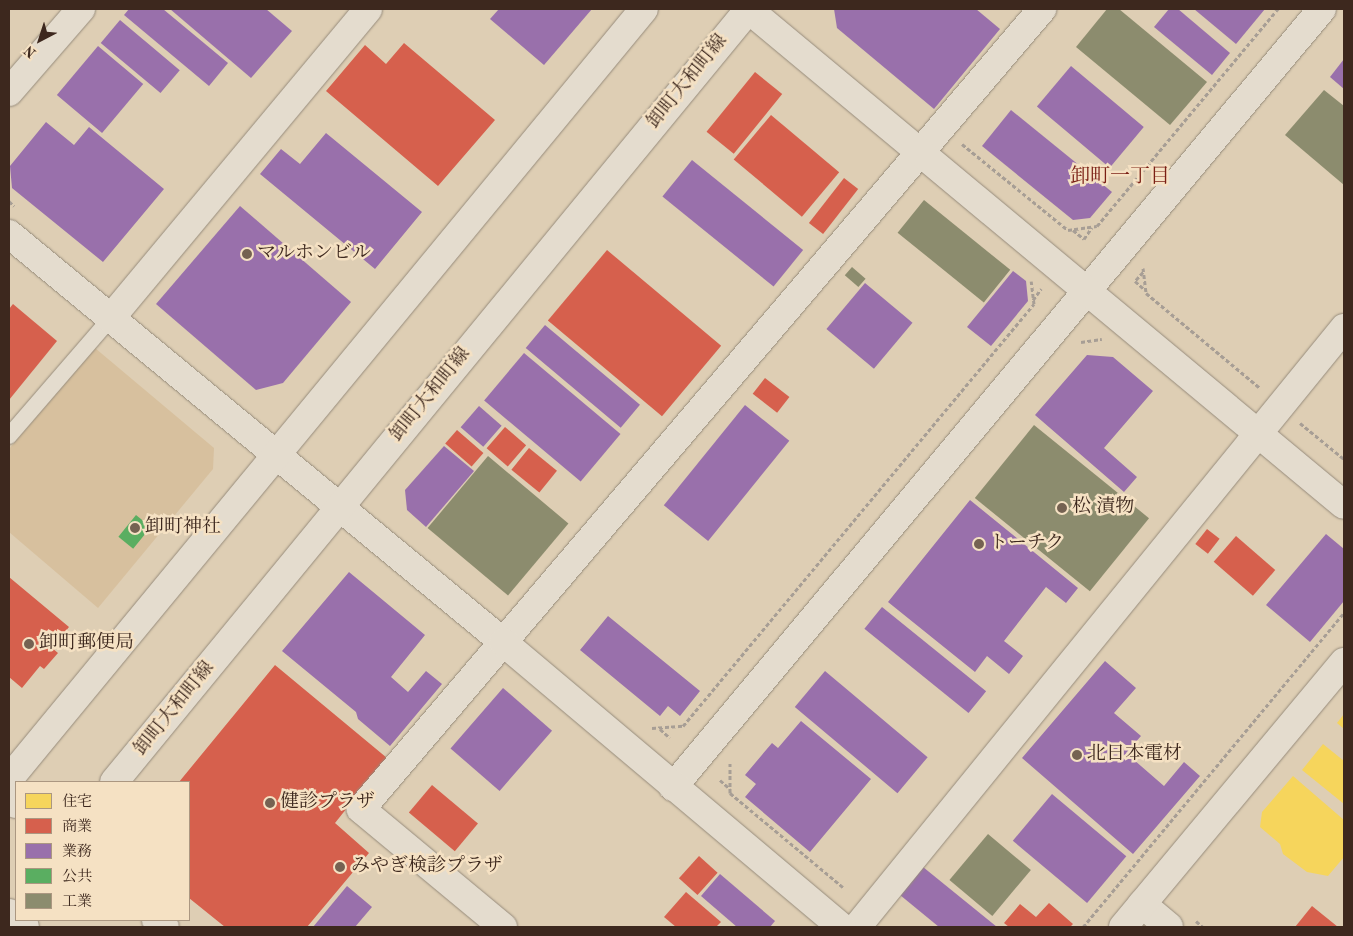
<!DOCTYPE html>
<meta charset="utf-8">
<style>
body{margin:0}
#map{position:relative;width:1353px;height:936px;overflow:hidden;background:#deceb4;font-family:"Old Standard TT","Noto Serif JP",serif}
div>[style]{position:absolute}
.green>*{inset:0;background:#d7c09e}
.homes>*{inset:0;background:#f6d55c}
.shops>*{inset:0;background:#d6604d;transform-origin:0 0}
.offices>*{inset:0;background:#9970ab;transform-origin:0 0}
.public>*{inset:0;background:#5aae61;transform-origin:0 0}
.industry>*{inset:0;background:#8c8c6e;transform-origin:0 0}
.path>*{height:3px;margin-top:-1.5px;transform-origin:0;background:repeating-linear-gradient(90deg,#a79e95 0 4px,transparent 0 6.5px)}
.roads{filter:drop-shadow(0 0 1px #968b7b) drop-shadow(0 0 1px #968b7b)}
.lane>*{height:16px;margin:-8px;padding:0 8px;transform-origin:8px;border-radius:8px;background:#e4dcce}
.street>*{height:28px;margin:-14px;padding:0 14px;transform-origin:14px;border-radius:14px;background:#e4dcce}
.secondary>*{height:28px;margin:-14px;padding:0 14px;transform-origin:14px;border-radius:14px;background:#e4dcce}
.dots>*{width:14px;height:14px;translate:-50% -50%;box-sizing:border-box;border:2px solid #f5e1c3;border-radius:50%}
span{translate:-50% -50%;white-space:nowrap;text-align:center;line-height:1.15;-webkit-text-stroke:5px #f5e1c3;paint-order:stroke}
.street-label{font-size:19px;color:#3d281e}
.poi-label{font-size:19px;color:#3d281e}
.left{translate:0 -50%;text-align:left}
.neighbourhood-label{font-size:20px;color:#7a1f14}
.frame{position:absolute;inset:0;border:10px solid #3d281e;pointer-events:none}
.legend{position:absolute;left:15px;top:781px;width:175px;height:140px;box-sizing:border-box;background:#f5e1c3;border:1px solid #ab9781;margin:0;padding:6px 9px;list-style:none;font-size:15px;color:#3d281e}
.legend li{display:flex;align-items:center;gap:10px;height:25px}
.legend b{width:25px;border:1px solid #ab9781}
.north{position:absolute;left:15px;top:15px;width:50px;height:50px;-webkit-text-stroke:4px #f5e1c3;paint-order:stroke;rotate:220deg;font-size:14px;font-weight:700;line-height:20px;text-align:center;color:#3d281e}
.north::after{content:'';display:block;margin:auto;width:18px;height:22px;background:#3d281e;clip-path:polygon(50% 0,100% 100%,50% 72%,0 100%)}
</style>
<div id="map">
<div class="green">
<i style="clip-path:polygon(95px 348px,214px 448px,213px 469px,98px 608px,9px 532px,9px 449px)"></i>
</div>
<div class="homes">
<i style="clip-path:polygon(1344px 714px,1344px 729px,1337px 723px)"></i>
<i style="clip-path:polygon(1323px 744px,1344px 761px,1344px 804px,1302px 770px)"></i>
<i style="clip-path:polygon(1293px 776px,1344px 820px,1344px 857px,1328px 876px,1307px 872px,1283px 854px,1280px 844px,1260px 827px,1262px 812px)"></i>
</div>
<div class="shops">
<i style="clip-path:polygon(404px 43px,495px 120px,438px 186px,326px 91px,365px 45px,386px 64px)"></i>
<i style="left:755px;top:72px;width:35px;height:77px;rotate:39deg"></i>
<i style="left:771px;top:115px;width:89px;height:58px;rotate:40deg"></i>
<i style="left:844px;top:178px;width:18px;height:57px;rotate:38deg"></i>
<i style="left:607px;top:250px;width:149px;height:92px;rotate:40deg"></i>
<i style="clip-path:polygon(13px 304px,57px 341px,9px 400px,9px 309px)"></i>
<i style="left:765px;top:378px;width:31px;height:20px;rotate:38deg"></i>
<i style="left:505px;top:427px;width:28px;height:28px;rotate:41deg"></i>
<i style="left:457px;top:430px;width:35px;height:18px;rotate:41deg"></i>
<i style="left:529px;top:448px;width:36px;height:28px;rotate:39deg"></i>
<i style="left:1207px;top:529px;width:16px;height:19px;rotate:38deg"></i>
<i style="left:1236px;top:536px;width:52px;height:34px;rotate:41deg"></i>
<i style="clip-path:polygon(9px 577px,69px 627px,52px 648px,58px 653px,44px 669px,40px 666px,22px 688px,9px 677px)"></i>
<i style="clip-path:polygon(275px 665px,387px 758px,335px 823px,369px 853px,307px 927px,225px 927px,189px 898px,189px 782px,179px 782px)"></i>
<i style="left:432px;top:785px;width:60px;height:36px;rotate:40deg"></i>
<i style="left:699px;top:856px;width:25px;height:30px;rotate:42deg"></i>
<i style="clip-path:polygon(686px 892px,721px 922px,716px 927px,676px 927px,664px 917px)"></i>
<i style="clip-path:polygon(1049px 903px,1073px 924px,1070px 927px,1009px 927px,1004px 923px,1020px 904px,1036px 917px)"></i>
<i style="clip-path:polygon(1312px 906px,1338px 927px,1295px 927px)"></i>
</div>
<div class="offices">
<i style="clip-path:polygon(129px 9px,163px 9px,228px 63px,209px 86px,124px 15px)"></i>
<i style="clip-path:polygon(170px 9px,266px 9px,292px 31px,251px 78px)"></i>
<i style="clip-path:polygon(499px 9px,592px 9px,544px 65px,490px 19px)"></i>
<i style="clip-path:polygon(834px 9px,976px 9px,1000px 29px,934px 109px,837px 28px)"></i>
<i style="clip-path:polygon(1169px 9px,1178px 9px,1230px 53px,1212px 75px,1154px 27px)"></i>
<i style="clip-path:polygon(1194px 9px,1265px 9px,1236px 44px)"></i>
<i style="left:120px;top:20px;width:78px;height:30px;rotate:40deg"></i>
<i style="left:98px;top:46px;width:59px;height:64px;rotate:40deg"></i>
<i style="clip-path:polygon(1344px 59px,1344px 89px,1330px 77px)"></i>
<i style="left:1071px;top:66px;width:95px;height:53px;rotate:40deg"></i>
<i style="clip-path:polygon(1011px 110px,1112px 192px,1090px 218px,1073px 220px,982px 146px)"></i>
<i style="clip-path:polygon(46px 122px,74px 145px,89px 127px,164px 189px,103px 262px,12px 188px,10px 166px)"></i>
<i style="clip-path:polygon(326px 133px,422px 212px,375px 269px,260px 174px,281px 149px,300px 164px)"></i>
<i style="left:692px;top:160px;width:143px;height:47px;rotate:39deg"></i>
<i style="clip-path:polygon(240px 206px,351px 302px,283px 383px,256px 390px,156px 304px)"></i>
<i style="clip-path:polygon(1013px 271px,1026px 281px,1028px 301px,991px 346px,967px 327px)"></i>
<i style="left:865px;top:283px;width:62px;height:60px;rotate:40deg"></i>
<i style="left:545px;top:325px;width:124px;height:30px;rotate:40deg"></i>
<i style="left:524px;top:353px;width:126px;height:62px;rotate:40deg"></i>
<i style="clip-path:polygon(1087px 355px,1113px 357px,1153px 391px,1104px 448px,1137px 477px,1124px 492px,1035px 415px)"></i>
<i style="left:745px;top:405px;width:57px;height:129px;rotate:39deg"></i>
<i style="left:479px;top:406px;width:30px;height:28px;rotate:41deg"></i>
<i style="clip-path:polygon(444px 446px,474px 471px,426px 527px,407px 510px,405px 490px)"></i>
<i style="clip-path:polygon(970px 500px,1078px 588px,1066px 603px,1046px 587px,1004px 641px,1023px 656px,1009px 674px,987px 656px,975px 672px,888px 602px)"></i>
<i style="clip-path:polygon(1326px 534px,1344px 549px,1344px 601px,1310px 642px,1266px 605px)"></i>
<i style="clip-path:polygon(349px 572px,425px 635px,391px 677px,408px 692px,426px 671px,442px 684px,390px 746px,358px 719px,356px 712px,282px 651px)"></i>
<i style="left:882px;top:607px;width:134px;height:28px;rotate:39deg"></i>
<i style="clip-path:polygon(608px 616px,700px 691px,680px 716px,668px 706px,660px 716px,580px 650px)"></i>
<i style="clip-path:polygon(1105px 661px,1136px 688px,1114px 713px,1141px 736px,1126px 753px,1164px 786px,1184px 762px,1200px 776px,1133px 854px,1022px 758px)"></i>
<i style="left:825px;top:671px;width:134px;height:47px;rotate:40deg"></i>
<i style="left:503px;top:688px;width:65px;height:80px;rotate:41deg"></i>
<i style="clip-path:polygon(801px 721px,871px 779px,810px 852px,745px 797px,756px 784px,745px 775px,772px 743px,778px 748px)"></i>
<i style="left:1052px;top:794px;width:97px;height:61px;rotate:40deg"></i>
<i style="clip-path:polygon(923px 867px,997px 927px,939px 927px,900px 895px)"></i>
<i style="clip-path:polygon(720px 874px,775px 921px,770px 927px,737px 927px,701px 896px)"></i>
<i style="clip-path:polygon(347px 886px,372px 907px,355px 927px,313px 927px)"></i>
</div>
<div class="public">
<i style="left:136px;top:515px;width:19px;height:28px;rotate:39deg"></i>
</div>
<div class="industry">
<i style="clip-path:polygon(1107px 9px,1119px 9px,1207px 82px,1170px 125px,1076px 47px)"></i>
<i style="clip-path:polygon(1324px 90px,1344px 106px,1344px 185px,1285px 135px)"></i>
<i style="left:924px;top:200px;width:111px;height:42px;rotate:39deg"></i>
<i style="left:852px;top:267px;width:18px;height:11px;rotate:41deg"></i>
<i style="left:1034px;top:425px;width:148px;height:94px;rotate:39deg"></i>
<i style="left:488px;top:456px;width:105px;height:94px;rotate:40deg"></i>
<i style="left:988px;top:834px;width:56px;height:60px;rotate:40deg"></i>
</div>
<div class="path">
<i style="left:962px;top:144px;width:136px;rotate:39.1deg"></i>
<i style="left:1068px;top:230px;width:29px;rotate:-8deg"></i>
<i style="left:1097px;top:226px;width:283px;rotate:-50.2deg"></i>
<i style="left:9px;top:201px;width:7px;rotate:45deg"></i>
<i style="left:1073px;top:230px;width:14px;rotate:39deg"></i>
<i style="left:1084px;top:239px;width:14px;rotate:-56deg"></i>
<i style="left:1143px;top:268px;width:25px;rotate:83deg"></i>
<i style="left:1146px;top:293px;width:148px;rotate:39.8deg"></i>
<i style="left:1143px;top:272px;width:12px;rotate:132deg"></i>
<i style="left:1135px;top:281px;width:13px;rotate:42deg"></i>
<i style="left:1033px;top:300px;width:14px;rotate:-54deg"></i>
<i style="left:1081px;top:342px;width:21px;rotate:-8deg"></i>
<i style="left:1300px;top:423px;width:57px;rotate:39.3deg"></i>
<i style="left:652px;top:728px;width:31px;rotate:-4deg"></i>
<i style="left:683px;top:726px;width:549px;rotate:-50.25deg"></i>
<i style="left:1034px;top:304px;width:23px;rotate:-97deg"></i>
<i style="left:660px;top:729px;width:13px;rotate:42deg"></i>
<i style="left:730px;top:763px;width:30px;rotate:90deg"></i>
<i style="left:730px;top:793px;width:147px;rotate:39.8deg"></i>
<i style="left:720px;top:780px;width:13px;rotate:42deg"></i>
<i style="left:1196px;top:921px;width:9px;rotate:41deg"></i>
<i style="left:1083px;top:927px;width:408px;rotate:-50.3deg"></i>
</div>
<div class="roads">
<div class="lane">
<i style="left:9px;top:436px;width:155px;rotate:-49.2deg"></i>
</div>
<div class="street">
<i style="left:9px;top:92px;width:110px;rotate:-49.1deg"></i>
<i style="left:110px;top:319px;width:403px;rotate:-50.2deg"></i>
<i style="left:673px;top:787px;width:1013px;rotate:-50.17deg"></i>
<i style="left:1142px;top:904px;width:35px;rotate:40deg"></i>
<i style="left:503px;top:927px;width:185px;rotate:-140.3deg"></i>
<i style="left:361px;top:809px;width:1051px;rotate:-49.59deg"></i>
<i style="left:857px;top:927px;width:772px;rotate:-50.89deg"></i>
</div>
<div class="secondary">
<i style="left:748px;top:9px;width:775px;rotate:39.77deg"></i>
<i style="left:9px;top:234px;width:641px;rotate:39.55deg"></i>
<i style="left:503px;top:642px;width:442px;rotate:40.1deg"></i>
<i style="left:9px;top:779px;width:998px;rotate:-50.49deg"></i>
<i style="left:114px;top:782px;width:1000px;rotate:-50.6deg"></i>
<i style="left:9px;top:797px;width:10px;rotate:45deg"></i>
<i style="left:9px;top:913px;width:21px;rotate:41deg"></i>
<i style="left:156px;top:920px;width:11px;rotate:38deg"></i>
<i style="left:1123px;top:927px;width:345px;rotate:-50.2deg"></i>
</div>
</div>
<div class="dots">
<i style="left:247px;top:254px;background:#756252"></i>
<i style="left:1062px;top:508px;background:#756252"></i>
<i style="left:135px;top:528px;background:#756252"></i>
<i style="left:979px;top:544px;background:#756252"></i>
<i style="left:29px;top:644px;background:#756252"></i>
<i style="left:1077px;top:755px;background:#756252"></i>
<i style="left:270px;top:803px;background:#756252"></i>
<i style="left:340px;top:867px;background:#756252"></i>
</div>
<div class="street-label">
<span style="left:688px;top:82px;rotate:-51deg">卸町大和町線</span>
<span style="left:431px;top:395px;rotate:-51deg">卸町大和町線</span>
<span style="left:175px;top:709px;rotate:-51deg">卸町大和町線</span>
</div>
<div class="poi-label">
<span class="left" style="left:257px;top:254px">マルホンビル</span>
<span class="left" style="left:1072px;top:508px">松 漬物</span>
<span class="left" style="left:145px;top:528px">卸町神社</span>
<span class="left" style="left:989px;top:544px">トーチク</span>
<span class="left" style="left:39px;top:644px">卸町郵便局</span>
<span class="left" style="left:1087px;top:755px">北日本電材</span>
<span class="left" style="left:280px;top:803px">健診プラザ</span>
<span class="left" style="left:351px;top:867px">みやぎ検診プラザ</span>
</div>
<div class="neighbourhood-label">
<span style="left:1120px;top:177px">卸町一丁目</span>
</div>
<div class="frame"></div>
<ul class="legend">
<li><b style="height:14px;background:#f6d55c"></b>住宅</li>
<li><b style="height:14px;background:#d6604d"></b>商業</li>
<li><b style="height:14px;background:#9970ab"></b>業務</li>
<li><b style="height:14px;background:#5aae61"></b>公共</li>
<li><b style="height:14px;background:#8c8c6e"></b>工業</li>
</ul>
<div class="north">N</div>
</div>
